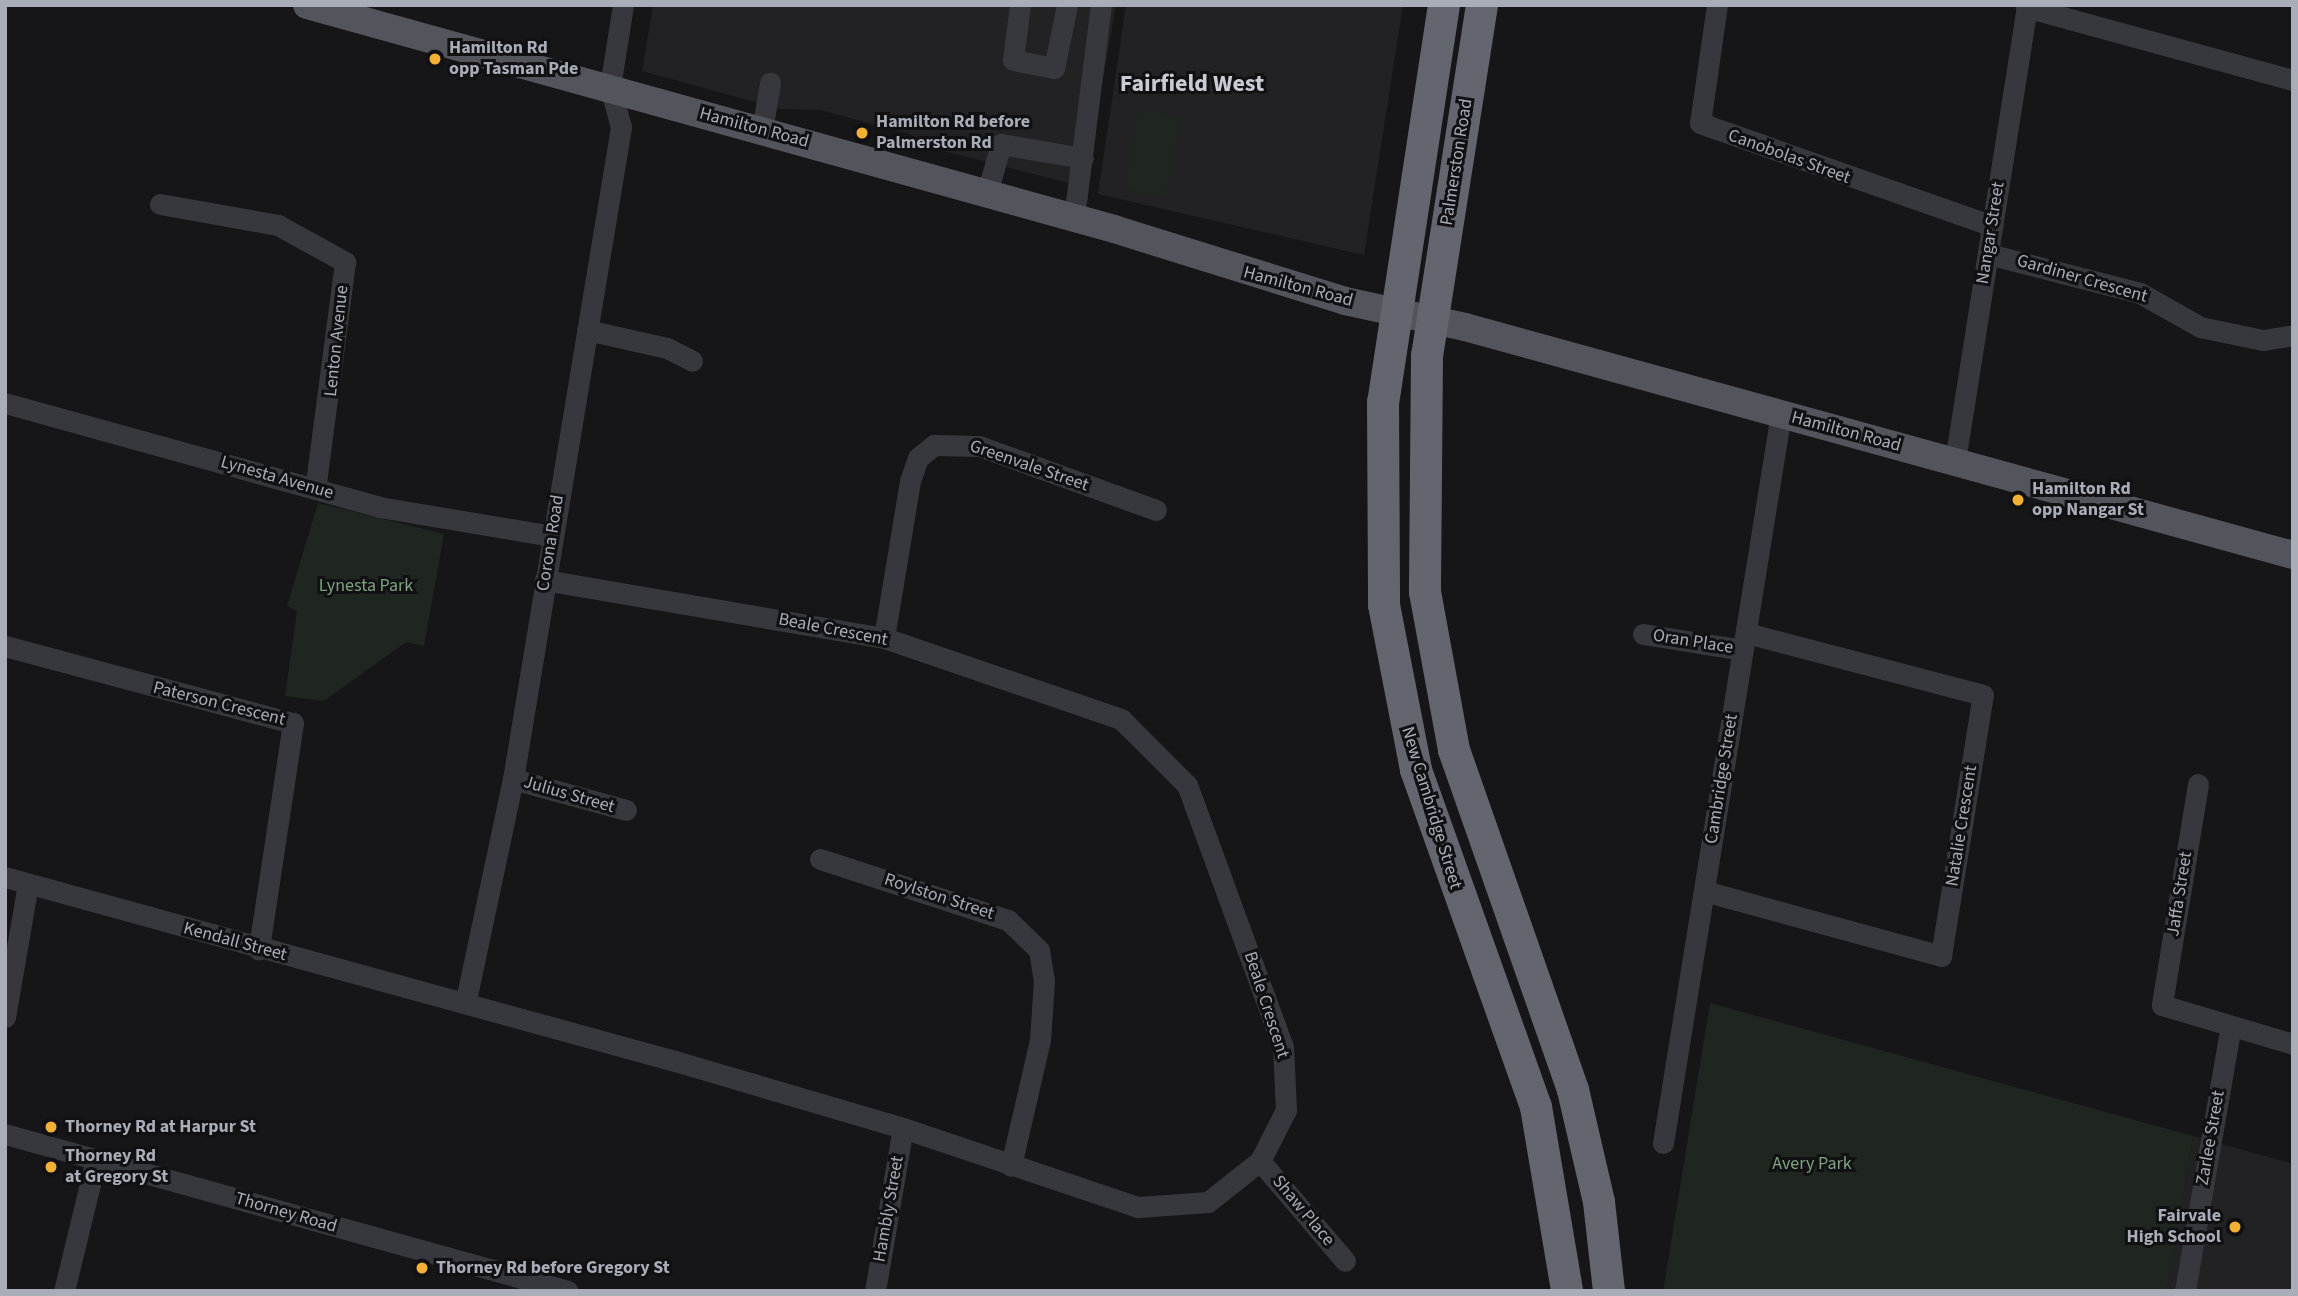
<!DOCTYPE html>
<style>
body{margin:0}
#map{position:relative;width:2298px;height:1296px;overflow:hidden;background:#161618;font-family:"Source Sans 3",sans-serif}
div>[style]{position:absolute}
.built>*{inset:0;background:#222225}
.green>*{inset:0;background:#1e261f;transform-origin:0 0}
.minor>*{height:21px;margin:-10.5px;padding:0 10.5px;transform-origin:10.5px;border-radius:10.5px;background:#37383d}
.major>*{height:28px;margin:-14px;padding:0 14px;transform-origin:14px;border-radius:14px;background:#53555c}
.highway>*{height:32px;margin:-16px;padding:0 16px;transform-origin:16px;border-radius:16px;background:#63666e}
.dots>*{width:19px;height:19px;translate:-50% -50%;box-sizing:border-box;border:4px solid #111113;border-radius:50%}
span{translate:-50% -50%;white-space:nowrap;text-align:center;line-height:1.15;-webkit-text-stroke:6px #111113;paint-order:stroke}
.poi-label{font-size:18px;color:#a8adb8;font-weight:700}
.left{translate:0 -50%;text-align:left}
.right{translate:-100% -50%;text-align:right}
.street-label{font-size:18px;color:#a8adb8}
.park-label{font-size:18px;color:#7fa381}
.district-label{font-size:24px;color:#c9ccd4;font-weight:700}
.frame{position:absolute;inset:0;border:7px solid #a8adb8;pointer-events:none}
</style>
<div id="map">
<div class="built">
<i style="clip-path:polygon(653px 5px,1116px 5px,1084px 187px,924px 146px,910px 134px,820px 110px,780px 109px,642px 71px)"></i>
<i style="clip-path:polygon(1126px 5px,1403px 5px,1364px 255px,1098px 194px)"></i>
<i style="clip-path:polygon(2193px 1136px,2293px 1164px,2293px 1291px,2167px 1291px)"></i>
</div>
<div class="green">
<i style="left:1139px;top:109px;width:43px;height:82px;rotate:11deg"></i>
<i style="clip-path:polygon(318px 503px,444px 534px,424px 646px,406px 642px,324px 701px,285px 696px,297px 611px,287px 606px)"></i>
<i style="clip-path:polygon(1710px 1003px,2193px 1136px,2167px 1291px,1663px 1291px)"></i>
</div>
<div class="minor">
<i style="left:1020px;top:5px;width:55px;rotate:97.3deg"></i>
<i style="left:1013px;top:60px;width:42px;rotate:11deg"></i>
<i style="left:1054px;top:68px;width:64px;rotate:-78.3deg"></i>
<i style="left:1717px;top:5px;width:119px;rotate:98.2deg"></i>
<i style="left:1700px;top:123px;width:310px;rotate:19.4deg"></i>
<i style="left:2026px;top:7px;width:277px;rotate:15.3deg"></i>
<i style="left:762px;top:130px;width:48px;rotate:-80.3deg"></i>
<i style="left:987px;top:193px;width:51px;rotate:-74.1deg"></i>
<i style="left:1001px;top:144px;width:83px;rotate:9.7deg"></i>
<i style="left:160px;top:204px;width:120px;rotate:10.1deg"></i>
<i style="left:278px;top:225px;width:77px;rotate:28.9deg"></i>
<i style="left:345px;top:262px;width:229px;rotate:97.5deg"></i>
<i style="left:1074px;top:218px;width:215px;rotate:-82.8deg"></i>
<i style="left:1988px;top:254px;width:157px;rotate:14.4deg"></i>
<i style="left:2140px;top:293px;width:69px;rotate:29.5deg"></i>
<i style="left:2200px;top:327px;width:64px;rotate:11.7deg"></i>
<i style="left:2263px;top:340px;width:30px;rotate:-9deg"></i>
<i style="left:587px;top:330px;width:82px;rotate:12.7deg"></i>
<i style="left:667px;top:348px;width:28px;rotate:27deg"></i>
<i style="left:5px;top:403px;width:388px;rotate:15.5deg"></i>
<i style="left:379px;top:507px;width:175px;rotate:9.5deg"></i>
<i style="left:1955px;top:461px;width:462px;rotate:-81deg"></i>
<i style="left:1643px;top:634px;width:101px;rotate:9.1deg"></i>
<i style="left:884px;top:638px;width:159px;rotate:-80.6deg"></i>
<i style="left:910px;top:481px;width:24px;rotate:-71deg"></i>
<i style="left:918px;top:458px;width:21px;rotate:-39deg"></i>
<i style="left:934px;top:445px;width:45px;rotate:1.3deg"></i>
<i style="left:979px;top:446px;width:188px;rotate:19.9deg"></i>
<i style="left:5px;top:646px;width:298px;rotate:15deg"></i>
<i style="left:293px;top:723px;width:229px;rotate:98.6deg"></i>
<i style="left:513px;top:779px;width:117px;rotate:15.3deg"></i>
<i style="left:2198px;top:784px;width:224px;rotate:99.3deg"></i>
<i style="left:2162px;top:1005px;width:137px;rotate:16.6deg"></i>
<i style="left:820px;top:859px;width:198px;rotate:18deg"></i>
<i style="left:1008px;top:920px;width:43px;rotate:44.1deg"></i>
<i style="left:1039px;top:950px;width:30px;rotate:81deg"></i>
<i style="left:1044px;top:980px;width:60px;rotate:93.8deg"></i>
<i style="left:1040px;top:1040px;width:129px;rotate:103deg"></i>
<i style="left:5px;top:877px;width:695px;rotate:15.36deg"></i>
<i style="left:675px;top:1061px;width:238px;rotate:16.4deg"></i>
<i style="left:903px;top:1128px;width:248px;rotate:18.6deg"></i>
<i style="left:1138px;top:1207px;width:70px;rotate:-4.1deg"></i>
<i style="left:1208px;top:1202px;width:66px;rotate:-38.3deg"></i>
<i style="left:1260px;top:1161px;width:57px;rotate:-63deg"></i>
<i style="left:1286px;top:1110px;width:63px;rotate:-92.7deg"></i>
<i style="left:1283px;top:1047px;width:279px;rotate:-110.1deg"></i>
<i style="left:1187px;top:785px;width:93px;rotate:-135deg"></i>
<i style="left:1121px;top:719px;width:250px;rotate:-161.1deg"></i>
<i style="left:884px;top:638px;width:344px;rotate:-170.3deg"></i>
<i style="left:1704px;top:891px;width:246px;rotate:15.3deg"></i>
<i style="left:1941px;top:956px;width:264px;rotate:-80.9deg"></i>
<i style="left:1983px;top:695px;width:245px;rotate:-165.3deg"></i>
<i style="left:466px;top:1000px;width:226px;rotate:-78deg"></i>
<i style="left:513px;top:779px;width:661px;rotate:-80.59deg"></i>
<i style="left:621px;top:127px;width:41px;rotate:-105.4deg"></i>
<i style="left:610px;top:87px;width:83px;rotate:-81deg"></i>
<i style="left:5px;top:1017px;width:135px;rotate:-80.2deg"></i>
<i style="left:5px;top:1134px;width:584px;rotate:15.58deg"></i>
<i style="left:1663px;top:1143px;width:738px;rotate:-80.81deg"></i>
<i style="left:1260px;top:1161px;width:131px;rotate:49.6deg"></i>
<i style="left:64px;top:1291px;width:135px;rotate:-76.3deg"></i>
<i style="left:875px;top:1291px;width:165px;rotate:-80.3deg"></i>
<i style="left:2185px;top:1291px;width:269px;rotate:-80.2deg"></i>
</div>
<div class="major">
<i style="left:307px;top:5px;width:838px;rotate:15.51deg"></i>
<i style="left:1114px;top:229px;width:242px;rotate:17.3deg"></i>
<i style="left:1345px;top:301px;width:123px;rotate:12.2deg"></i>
<i style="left:1465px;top:327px;width:859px;rotate:15.4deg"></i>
</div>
<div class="highway">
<i style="left:1444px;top:5px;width:402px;rotate:98.7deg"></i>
<i style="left:1383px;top:402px;width:203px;rotate:89.7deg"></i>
<i style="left:1384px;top:605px;width:168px;rotate:79deg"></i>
<i style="left:1416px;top:770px;width:358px;rotate:70.4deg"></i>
<i style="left:1536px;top:1107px;width:187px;rotate:80.4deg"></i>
<i style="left:1482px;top:5px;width:355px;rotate:98.9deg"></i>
<i style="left:1427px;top:356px;width:236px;rotate:90.5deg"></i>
<i style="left:1425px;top:592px;width:161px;rotate:79.6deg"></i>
<i style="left:1454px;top:750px;width:360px;rotate:70.7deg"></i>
<i style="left:1573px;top:1090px;width:115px;rotate:76.9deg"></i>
<i style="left:1599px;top:1202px;width:90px;rotate:83.6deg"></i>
</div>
<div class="dots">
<i style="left:435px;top:59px;background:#f2b134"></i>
<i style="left:862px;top:133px;background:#f2b134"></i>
<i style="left:2018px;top:500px;background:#f2b134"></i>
<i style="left:51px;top:1127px;background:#f2b134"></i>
<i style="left:51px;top:1167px;background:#f2b134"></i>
<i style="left:2235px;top:1227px;background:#f2b134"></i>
<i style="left:422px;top:1268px;background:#f2b134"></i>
</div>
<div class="poi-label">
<span class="left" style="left:449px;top:59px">Hamilton Rd<br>opp Tasman Pde</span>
<span class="left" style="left:876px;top:133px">Hamilton Rd before<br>Palmerston Rd</span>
<span class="left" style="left:2032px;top:500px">Hamilton Rd<br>opp Nangar St</span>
<span class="left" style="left:65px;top:1127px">Thorney Rd at Harpur St</span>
<span class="left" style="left:65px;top:1167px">Thorney Rd<br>at Gregory St</span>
<span class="right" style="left:2221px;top:1227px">Fairvale<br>High School</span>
<span class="left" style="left:436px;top:1268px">Thorney Rd before Gregory St</span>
</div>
<div class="street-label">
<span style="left:754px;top:128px;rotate:15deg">Hamilton Road</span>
<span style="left:1789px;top:157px;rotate:20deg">Canobolas Street</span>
<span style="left:1457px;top:162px;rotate:-81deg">Palmerston Road</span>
<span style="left:1991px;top:233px;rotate:-81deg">Nangar Street</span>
<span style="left:2082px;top:279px;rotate:16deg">Gardiner Crescent</span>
<span style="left:1298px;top:287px;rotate:15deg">Hamilton Road</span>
<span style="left:337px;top:341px;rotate:-84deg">Lenton Avenue</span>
<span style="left:1846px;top:432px;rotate:15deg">Hamilton Road</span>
<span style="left:1029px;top:466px;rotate:19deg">Greenvale Street</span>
<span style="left:277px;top:478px;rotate:16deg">Lynesta Avenue</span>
<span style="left:551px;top:543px;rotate:-81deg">Corona Road</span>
<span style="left:833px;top:630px;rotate:11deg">Beale Crescent</span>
<span style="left:1693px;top:642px;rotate:9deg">Oran Place</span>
<span style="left:219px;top:704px;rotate:14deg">Paterson Crescent</span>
<span style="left:1722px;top:779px;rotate:-81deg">Cambridge Street</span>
<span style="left:569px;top:795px;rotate:16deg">Julius Street</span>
<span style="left:1431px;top:808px;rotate:73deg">New Cambridge Street</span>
<span style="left:1962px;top:826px;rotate:-81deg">Natalie Crescent</span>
<span style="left:2180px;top:894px;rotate:-81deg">Jaffa Street</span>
<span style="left:939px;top:897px;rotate:18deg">Roylston Street</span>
<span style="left:235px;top:942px;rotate:15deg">Kendall Street</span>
<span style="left:1266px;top:1005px;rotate:72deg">Beale Crescent</span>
<span style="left:2211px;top:1138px;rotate:-80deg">Zarlee Street</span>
<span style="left:889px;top:1209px;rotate:-80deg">Hambly Street</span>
<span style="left:1303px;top:1211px;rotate:50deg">Shaw Place</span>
<span style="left:286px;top:1213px;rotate:16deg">Thorney Road</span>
</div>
<div class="park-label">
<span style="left:366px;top:586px">Lynesta Park</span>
<span style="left:1812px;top:1164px">Avery Park</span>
</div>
<div class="district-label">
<span style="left:1192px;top:84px">Fairfield West</span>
</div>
<div class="frame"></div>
</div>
